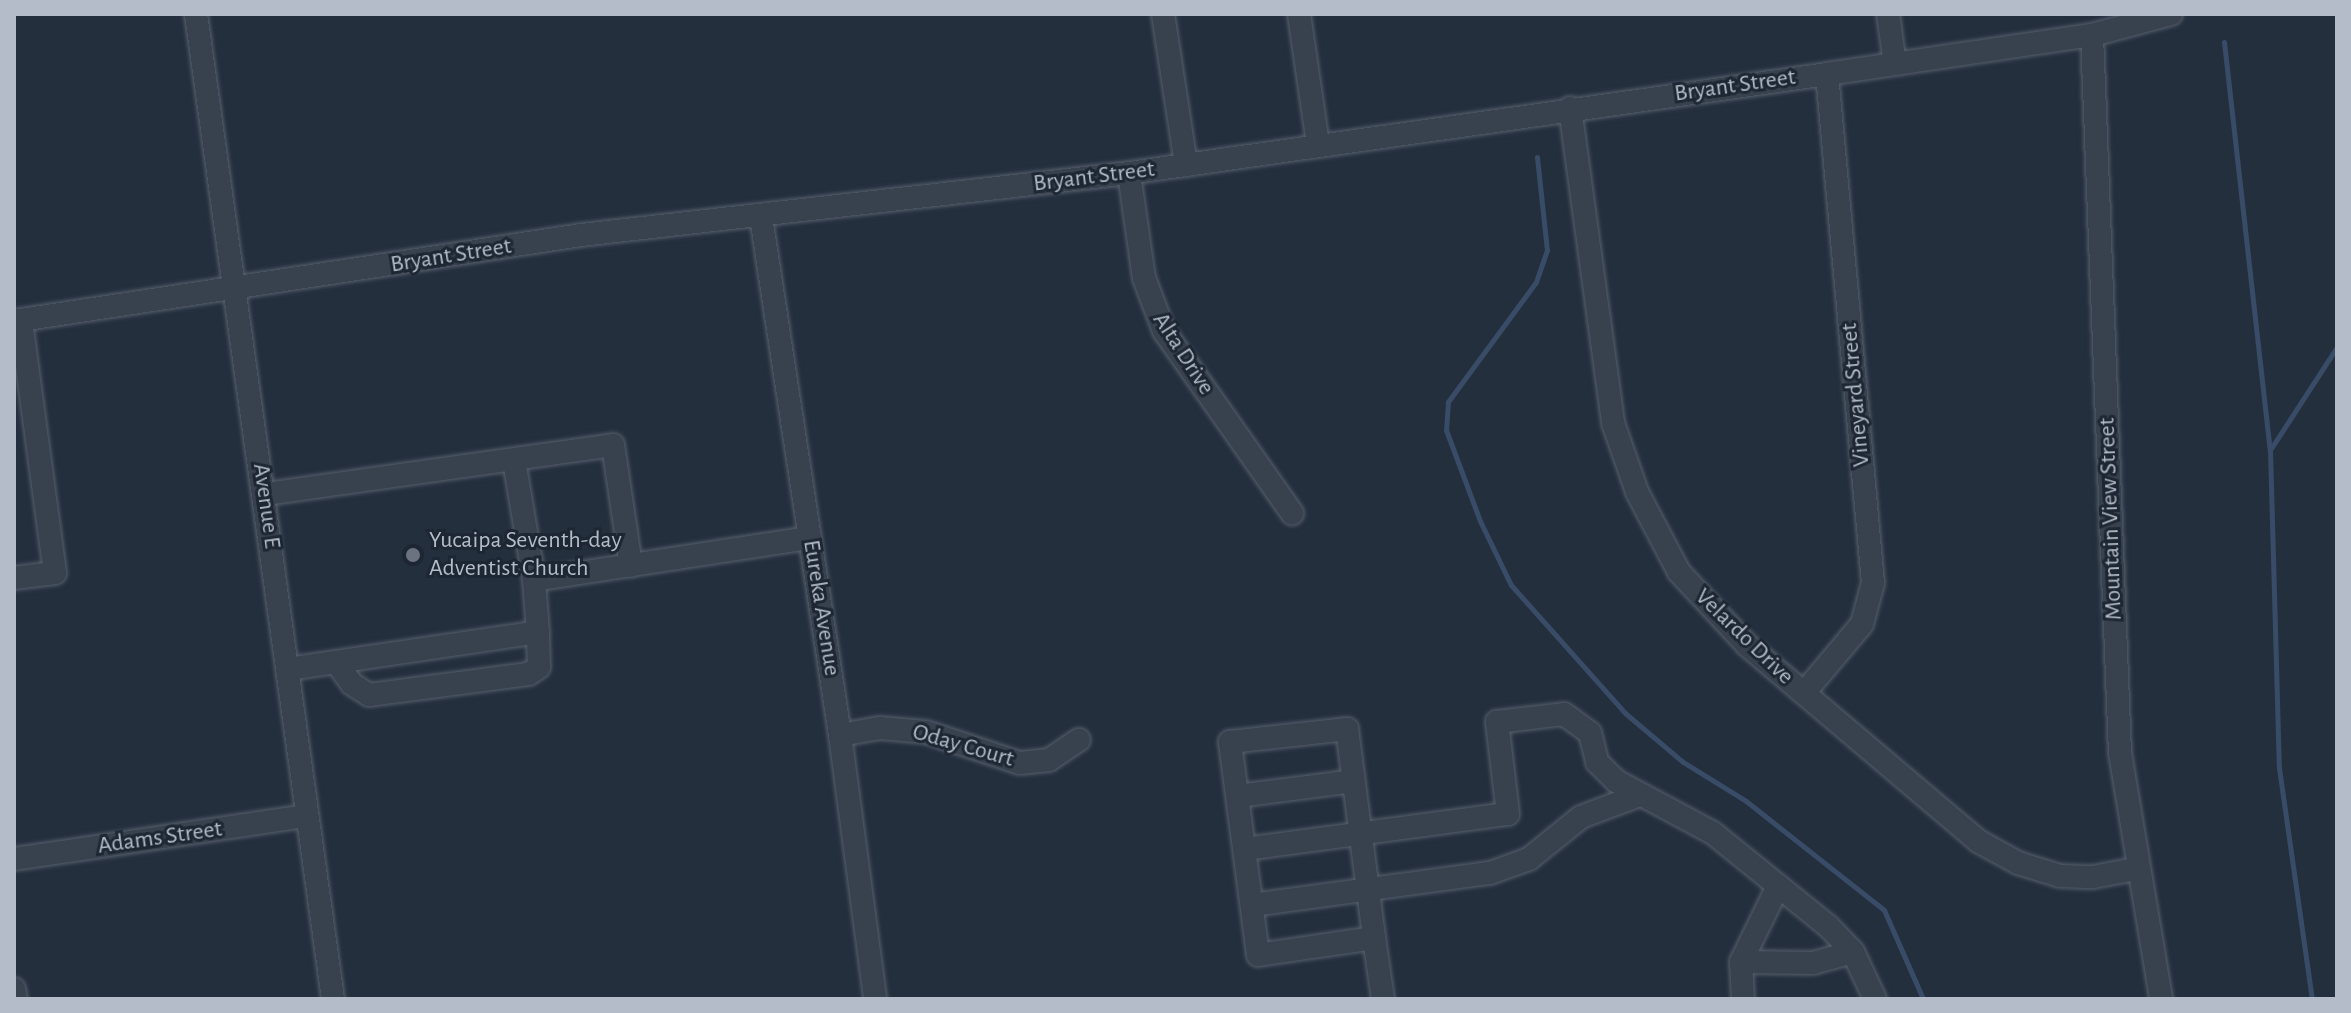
<!DOCTYPE html>
<style>
body{margin:0}
#map{position:relative;width:2351px;height:1013px;overflow:hidden;background:#242f3e;font-family:"Alegreya Sans",sans-serif}
div>[style]{position:absolute}
.stream>*{height:5px;margin:-2.5px;padding:0 2.5px;transform-origin:2.5px;border-radius:2.5px;background:#394c67}
.roads{filter:drop-shadow(0 0 2px #565f6c) drop-shadow(0 0 2px #565f6c)}
.minor>*{height:22px;margin:-11px;padding:0 11px;transform-origin:11px;border-radius:11px;background:#38414e}
.dots>*{width:22px;height:22px;translate:-50% -50%;box-sizing:border-box;border:4px solid #1d2633;border-radius:50%}
span{translate:-50% -50%;white-space:nowrap;text-align:center;line-height:1.15;-webkit-text-stroke:6px #1d2633;paint-order:stroke}
.street-label{font-size:24px;color:#b4bcc9}
.poi-label{font-size:24px;color:#b4bcc9}
.left{translate:0 -50%;text-align:left}
.frame{position:absolute;inset:0;border:16px solid #b4bcc9;pointer-events:none}
</style>
<div id="map">
<div class="stream">
<i style="left:2224px;top:42px;width:411px;rotate:83.6deg"></i>
<i style="left:2270px;top:450px;width:318px;rotate:88.4deg"></i>
<i style="left:2279px;top:768px;width:233px;rotate:81.9deg"></i>
<i style="left:1537px;top:157px;width:94px;rotate:83.9deg"></i>
<i style="left:1547px;top:250px;width:34px;rotate:109deg"></i>
<i style="left:1536px;top:282px;width:149px;rotate:126.3deg"></i>
<i style="left:1448px;top:402px;width:28px;rotate:94deg"></i>
<i style="left:1446px;top:430px;width:97px;rotate:69.5deg"></i>
<i style="left:1480px;top:521px;width:71px;rotate:64.2deg"></i>
<i style="left:1511px;top:585px;width:171px;rotate:48.3deg"></i>
<i style="left:1625px;top:713px;width:76px;rotate:40.2deg"></i>
<i style="left:1683px;top:762px;width:74px;rotate:31.8deg"></i>
<i style="left:1746px;top:801px;width:176px;rotate:38.3deg"></i>
<i style="left:1884px;top:910px;width:97px;rotate:66.3deg"></i>
<i style="left:2270px;top:450px;width:123px;rotate:-57deg"></i>
</div>
<div class="roads">
<div class="minor">
<i style="left:196px;top:14px;width:994px;rotate:82.08deg"></i>
<i style="left:1163px;top:14px;width:153px;rotate:81.3deg"></i>
<i style="left:1299px;top:14px;width:132px;rotate:81.7deg"></i>
<i style="left:1888px;top:14px;width:50px;rotate:82deg"></i>
<i style="left:2092px;top:35px;width:719px;rotate:87.77deg"></i>
<i style="left:2120px;top:753px;width:249px;rotate:80.5deg"></i>
<i style="left:1570px;top:108px;width:318px;rotate:82.2deg"></i>
<i style="left:1613px;top:423px;width:73px;rotate:70.8deg"></i>
<i style="left:1637px;top:492px;width:90px;rotate:62.3deg"></i>
<i style="left:1679px;top:572px;width:100px;rotate:47deg"></i>
<i style="left:1747px;top:645px;width:303px;rotate:40.3deg"></i>
<i style="left:1978px;top:841px;width:46px;rotate:28.8deg"></i>
<i style="left:2018px;top:863px;width:44px;rotate:17.2deg"></i>
<i style="left:2060px;top:876px;width:33px;rotate:2deg"></i>
<i style="left:2093px;top:877px;width:43px;rotate:-10.8deg"></i>
<i style="left:1129px;top:173px;width:106px;rotate:81.9deg"></i>
<i style="left:1144px;top:278px;width:57px;rotate:69.3deg"></i>
<i style="left:1164px;top:331px;width:223px;rotate:54.9deg"></i>
<i style="left:761px;top:217px;width:524px;rotate:81.33deg"></i>
<i style="left:840px;top:735px;width:266px;rotate:82.4deg"></i>
<i style="left:14px;top:321px;width:573px;rotate:-8.62deg"></i>
<i style="left:581px;top:235px;width:551px;rotate:-6.45deg"></i>
<i style="left:1129px;top:173px;width:705px;rotate:-8.07deg"></i>
<i style="left:1827px;top:74px;width:268px;rotate:-8.4deg"></i>
<i style="left:2092px;top:35px;width:82px;rotate:-14.9deg"></i>
<i style="left:514px;top:460px;width:122px;rotate:80.5deg"></i>
<i style="left:265px;top:494px;width:351px;rotate:-8deg"></i>
<i style="left:613px;top:445px;width:122px;rotate:81.5deg"></i>
<i style="left:14px;top:578px;width:41px;rotate:-7deg"></i>
<i style="left:55px;top:573px;width:255px;rotate:-97.7deg"></i>
<i style="left:336px;top:662px;width:27px;rotate:54deg"></i>
<i style="left:352px;top:684px;width:20px;rotate:33deg"></i>
<i style="left:369px;top:695px;width:161px;rotate:-7.5deg"></i>
<i style="left:529px;top:674px;width:12px;rotate:-35deg"></i>
<i style="left:539px;top:667px;width:35px;rotate:-92deg"></i>
<i style="left:288px;top:669px;width:253px;rotate:-8.4deg"></i>
<i style="left:538px;top:632px;width:52px;rotate:-94.4deg"></i>
<i style="left:534px;top:580px;width:279px;rotate:-8.7deg"></i>
<i style="left:1804px;top:693px;width:90px;rotate:-50deg"></i>
<i style="left:1862px;top:624px;width:42px;rotate:-75deg"></i>
<i style="left:1873px;top:583px;width:511px;rotate:-95.16deg"></i>
<i style="left:1347px;top:729px;width:211px;rotate:82.6deg"></i>
<i style="left:1374px;top:938px;width:117px;rotate:171.7deg"></i>
<i style="left:1258px;top:955px;width:215px;rotate:-97.5deg"></i>
<i style="left:1230px;top:742px;width:118px;rotate:-6.3deg"></i>
<i style="left:840px;top:735px;width:41px;rotate:-9.9deg"></i>
<i style="left:880px;top:728px;width:46px;rotate:5deg"></i>
<i style="left:926px;top:732px;width:99px;rotate:18.3deg"></i>
<i style="left:1020px;top:763px;width:29px;rotate:-6deg"></i>
<i style="left:1049px;top:760px;width:36px;rotate:-34deg"></i>
<i style="left:1238px;top:796px;width:116px;rotate:-7.4deg"></i>
<i style="left:1245px;top:849px;width:265px;rotate:-7.6deg"></i>
<i style="left:1508px;top:814px;width:93px;rotate:-96.8deg"></i>
<i style="left:1497px;top:722px;width:67px;rotate:-6.8deg"></i>
<i style="left:1564px;top:714px;width:32px;rotate:36deg"></i>
<i style="left:1590px;top:733px;width:30px;rotate:76deg"></i>
<i style="left:1597px;top:762px;width:27px;rotate:45deg"></i>
<i style="left:1616px;top:781px;width:110px;rotate:28.2deg"></i>
<i style="left:1713px;top:833px;width:148px;rotate:39deg"></i>
<i style="left:1828px;top:926px;width:36px;rotate:46deg"></i>
<i style="left:1853px;top:952px;width:52px;rotate:64.9deg"></i>
<i style="left:14px;top:859px;width:295px;rotate:-8.4deg"></i>
<i style="left:1252px;top:905px;width:240px;rotate:-7.7deg"></i>
<i style="left:1490px;top:873px;width:41px;rotate:-19.7deg"></i>
<i style="left:1529px;top:859px;width:67px;rotate:-38.9deg"></i>
<i style="left:1581px;top:817px;width:60px;rotate:-20.6deg"></i>
<i style="left:1374px;top:938px;width:62px;rotate:81.6deg"></i>
<i style="left:1741px;top:962px;width:72px;rotate:0.8deg"></i>
<i style="left:1813px;top:963px;width:41px;rotate:-15.4deg"></i>
<i style="left:14px;top:989px;width:10px;rotate:79deg"></i>
<i style="left:1743px;top:999px;width:37px;rotate:-93deg"></i>
<i style="left:1741px;top:962px;width:85px;rotate:-64deg"></i>
</div>
</div>
<div class="dots">
<i style="left:413px;top:555px;background:#6b7280"></i>
</div>
<div class="street-label">
<span style="left:1735px;top:86px;rotate:-8deg">Bryant Street</span>
<span style="left:1094px;top:177px;rotate:-7deg">Bryant Street</span>
<span style="left:451px;top:256px;rotate:-9deg">Bryant Street</span>
<span style="left:1183px;top:354px;rotate:57deg">Alta Drive</span>
<span style="left:1856px;top:395px;rotate:-95deg">Vineyard Street</span>
<span style="left:266px;top:506px;rotate:82deg">Avenue E</span>
<span style="left:2111px;top:519px;rotate:-92deg">Mountain View Street</span>
<span style="left:821px;top:608px;rotate:81deg">Eureka Avenue</span>
<span style="left:1744px;top:637px;rotate:44deg">Velardo Drive</span>
<span style="left:963px;top:746px;rotate:16deg">Oday Court</span>
<span style="left:160px;top:838px;rotate:-8deg">Adams Street</span>
</div>
<div class="poi-label">
<span class="left" style="left:429px;top:555px">Yucaipa Seventh-day<br>Adventist Church</span>
</div>
<div class="frame"></div>
</div>
